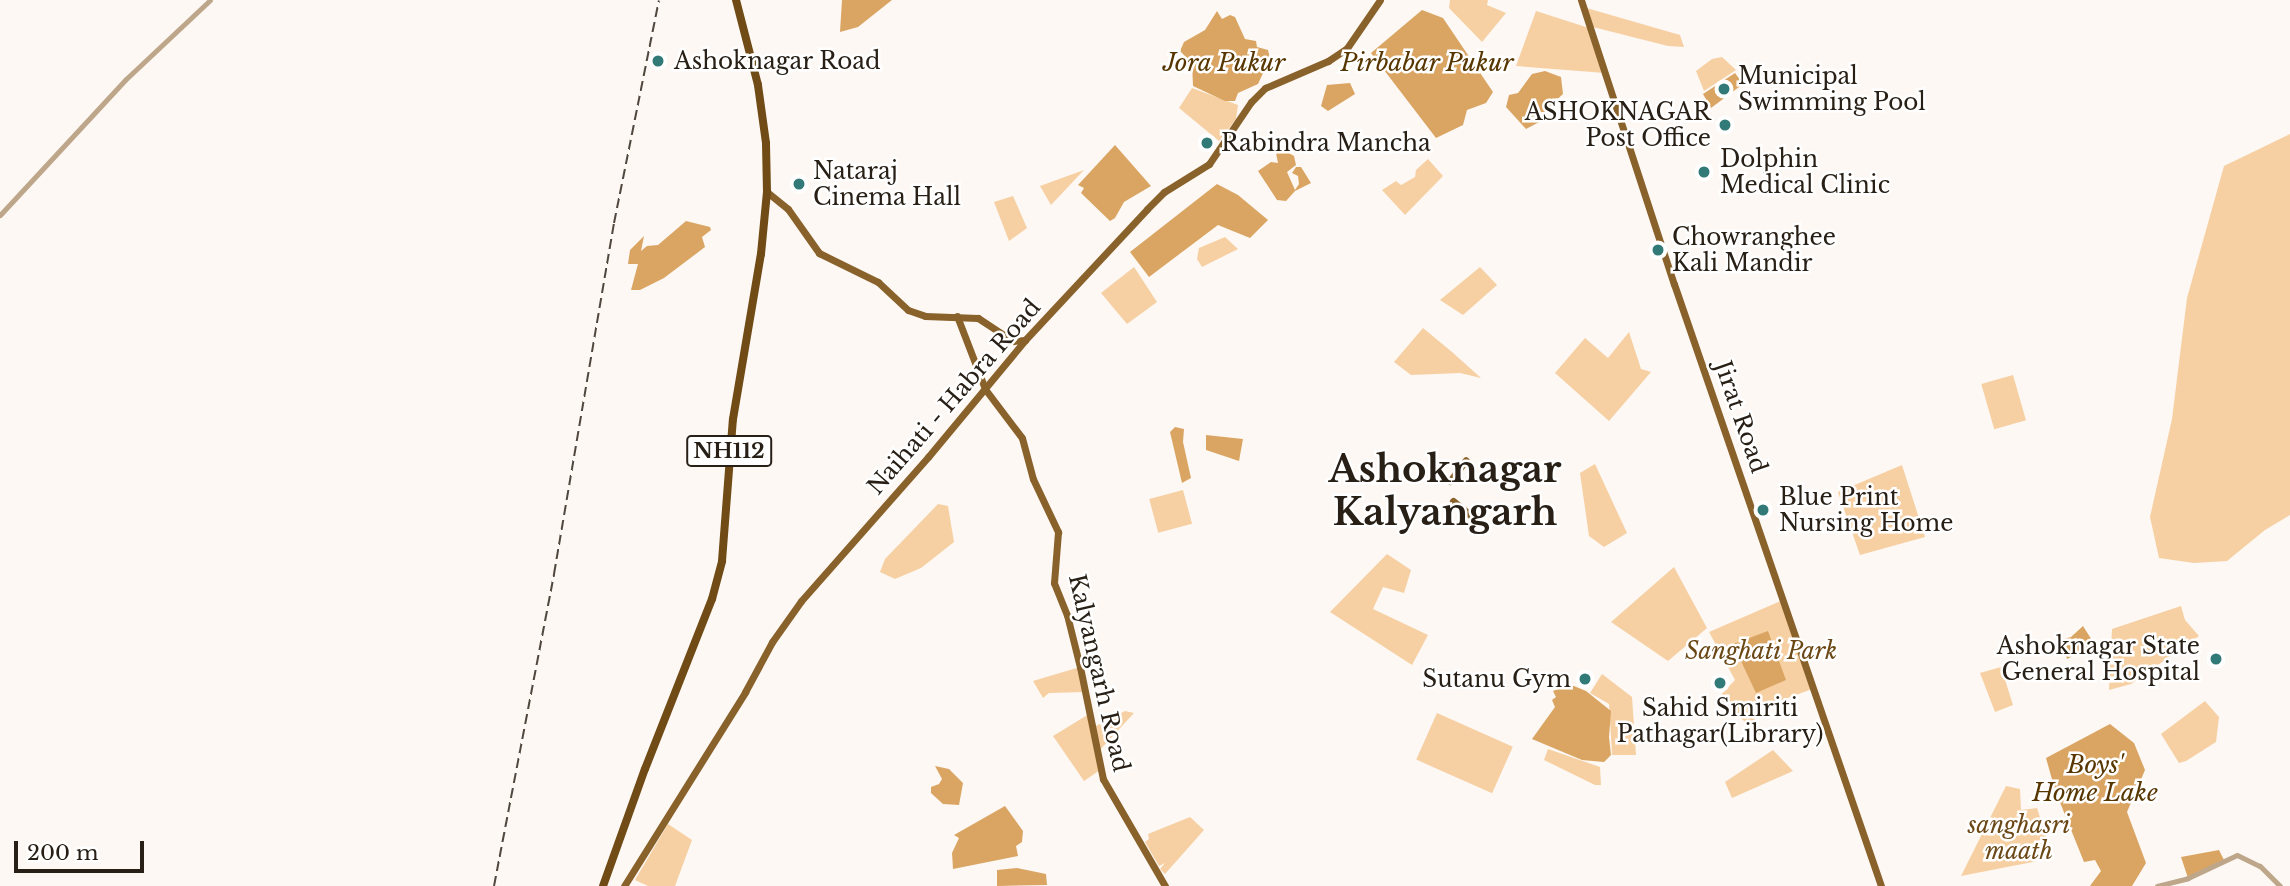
<!DOCTYPE html>
<style>
body{margin:0}
#map{position:relative;width:2290px;height:886px;overflow:hidden;background:#fdf8f3;font-family:"Libre Baskerville",serif}
div>[style]{position:absolute}
.green>*{inset:0;background:#f6d0a3;transform-origin:0 0}
.water>*{inset:0;background:#daa563}
.minor>*{height:5px;margin:-2.5px;padding:0 2.5px;transform-origin:2.5px;border-radius:2.5px;background:#bea68b}
.major>*{height:7px;margin:-3.5px;padding:0 3.5px;transform-origin:3.5px;border-radius:3.5px;background:#89612a}
.highway>*{height:8px;margin:-4px;padding:0 4px;transform-origin:4px;border-radius:4px;background:#704b16}
.rail>*{height:2px;margin-top:-1px;transform-origin:0;background:repeating-linear-gradient(90deg,#50483f 0 10px,transparent 0 15px)}
.dots>*{width:19px;height:19px;translate:-50% -50%;box-sizing:border-box;border:4px solid #fff;border-radius:50%}
span{translate:-50% -50%;white-space:nowrap;text-align:center;line-height:1.15;-webkit-text-stroke:5px #fff;paint-order:stroke}
.shield-label span{padding:2px 5px;background:#fff;border:2px solid;border-radius:5px;-webkit-text-stroke-width:0}
.shield-label{font-size:21px;color:#282016;font-weight:700}
.poi-label{font-size:23px;color:#282016}
.left{translate:0 -50%;text-align:left}
.right{translate:-100% -50%;text-align:right}
.street-label{font-size:23px;color:#282016}
.park-label{font-size:23px;color:#6b4815;font-style:italic}
.water-label{font-size:24px;color:#583600;font-style:italic}
.town-label{font-size:37px;color:#282016;font-weight:700}
.scale{position:absolute;left:14px;top:841px;width:130px;height:32px;box-sizing:border-box;border:4px solid #282016;border-top:0;padding-left:9px;font-size:21px;line-height:24px;white-space:nowrap;color:#282016;-webkit-text-stroke:5px #fff;paint-order:stroke}
</style>
<div id="map">
<div class="green">
<i style="clip-path:polygon(1450px 0,1488px 0,1487px 5px,1506px 13px,1482px 42px,1449px 8px)"></i>
<i style="clip-path:polygon(1583px 7px,1680px 35px,1684px 47px,1668px 46px,1589px 26px)"></i>
<i style="clip-path:polygon(1536px 11px,1589px 28px,1605px 73px,1516px 66px)"></i>
<i style="clip-path:polygon(1722px 57px,1736px 70px,1704px 91px,1696px 71px,1712px 59px)"></i>
<i style="clip-path:polygon(1192px 88px,1238px 105px,1236px 119px,1219px 141px,1179px 108px)"></i>
<i style="clip-path:polygon(2290px 134px,2290px 515px,2265px 530px,2227px 561px,2194px 563px,2159px 558px,2150px 517px,2172px 419px,2187px 298px,2224px 166px)"></i>
<i style="clip-path:polygon(1428px 159px,1443px 176px,1405px 215px,1382px 190px,1396px 181px,1401px 185px,1415px 177px,1416px 170px)"></i>
<i style="clip-path:polygon(1084px 170px,1051px 205px,1040px 186px)"></i>
<i style="clip-path:polygon(1013px 196px,1027px 228px,1009px 241px,994px 202px)"></i>
<i style="clip-path:polygon(1225px 237px,1238px 249px,1202px 267px,1197px 259px,1199px 248px)"></i>
<i style="clip-path:polygon(1134px 267px,1157px 302px,1127px 324px,1101px 293px)"></i>
<i style="clip-path:polygon(1480px 267px,1497px 285px,1463px 315px,1440px 300px)"></i>
<i style="clip-path:polygon(1423px 328px,1452px 352px,1481px 378px,1460px 373px,1411px 375px,1394px 362px)"></i>
<i style="clip-path:polygon(1629px 332px,1641px 369px,1651px 372px,1609px 421px,1555px 373px,1585px 338px,1608px 358px)"></i>
<i style="left:2013px;top:375px;width:47px;height:33px;rotate:74deg"></i>
<i style="clip-path:polygon(1595px 464px,1627px 533px,1604px 547px,1589px 536px,1580px 473px)"></i>
<i style="clip-path:polygon(1902px 465px,1925px 537px,1860px 555px,1838px 492px)"></i>
<i style="left:1183px;top:490px;width:35px;height:35px;rotate:75deg"></i>
<i style="clip-path:polygon(938px 504px,948px 506px,954px 542px,921px 568px,895px 579px,880px 572px,885px 559px)"></i>
<i style="clip-path:polygon(1387px 554px,1411px 570px,1404px 593px,1383px 587px,1373px 609px,1428px 635px,1412px 665px,1330px 612px)"></i>
<i style="clip-path:polygon(1674px 567px,1707px 628px,1668px 661px,1611px 622px)"></i>
<i style="clip-path:polygon(1783px 600px,1812px 689px,1752px 711px,1760px 735px,1718px 698px,1735px 680px,1709px 632px)"></i>
<i style="clip-path:polygon(2181px 606px,2185px 620px,2199px 636px,2131px 684px,2109px 690px,2112px 629px)"></i>
<i style="clip-path:polygon(1080px 667px,1085px 692px,1049px 693px,1043px 698px,1033px 681px)"></i>
<i style="clip-path:polygon(2001px 667px,2013px 705px,1995px 712px,1980px 673px)"></i>
<i style="clip-path:polygon(1602px 674px,1632px 697px,1636px 755px,1612px 755px,1609px 704px,1590px 693px)"></i>
<i style="clip-path:polygon(2205px 701px,2219px 717px,2216px 742px,2186px 761px,2179px 763px,2161px 734px)"></i>
<i style="clip-path:polygon(1125px 711px,1134px 713px,1097px 753px,1100px 770px,1084px 781px,1053px 736px,1089px 714px,1092px 728px)"></i>
<i style="left:1437px;top:713px;width:83px;height:51px;rotate:24deg"></i>
<i style="clip-path:polygon(1548px 749px,1600px 767px,1601px 785px,1595px 785px,1544px 760px)"></i>
<i style="clip-path:polygon(1773px 750px,1793px 771px,1732px 798px,1725px 782px)"></i>
<i style="clip-path:polygon(2006px 786px,2020px 789px,2021px 810px,2037px 808px,2053px 858px,1961px 876px)"></i>
<i style="clip-path:polygon(1190px 817px,1204px 830px,1165px 874px,1160px 869px,1165px 863px,1159px 866px,1145px 842px,1149px 839px,1148px 834px)"></i>
<i style="clip-path:polygon(668px 824px,692px 840px,675px 886px,648px 886px,635px 880px)"></i>
</div>
<div class="water">
<i style="clip-path:polygon(842px 0,892px 0,858px 27px,840px 32px)"></i>
<i style="clip-path:polygon(1422px 10px,1443px 18px,1493px 92px,1486px 103px,1467px 110px,1463px 125px,1436px 138px,1371px 53px)"></i>
<i style="clip-path:polygon(1217px 11px,1222px 19px,1230px 15px,1235px 17px,1245px 39px,1256px 41px,1257px 47px,1268px 50px,1270px 58px,1258px 84px,1238px 93px,1235px 101px,1225px 101px,1193px 86px,1192px 63px,1180px 51px,1184px 42px,1205px 30px)"></i>
<i style="clip-path:polygon(1545px 71px,1561px 77px,1563px 94px,1550px 106px,1545px 119px,1526px 129px,1506px 107px,1509px 95px,1518px 93px,1532px 74px)"></i>
<i style="clip-path:polygon(1735px 73px,1743px 84px,1711px 108px,1703px 94px)"></i>
<i style="clip-path:polygon(1350px 83px,1355px 94px,1328px 111px,1321px 106px,1327px 85px)"></i>
<i style="clip-path:polygon(1115px 145px,1151px 186px,1124px 202px,1115px 218px,1110px 221px,1081px 193px,1084px 188px,1078px 185px)"></i>
<i style="clip-path:polygon(1284px 150px,1294px 156px,1296px 165px,1287px 172px,1295px 190px,1299px 184px,1298px 176px,1292px 173px,1296px 167px,1301px 167px,1311px 183px,1295px 191px,1286px 201px,1277px 200px,1258px 171px,1271px 162px,1278px 163px,1276px 153px)"></i>
<i style="clip-path:polygon(1217px 184px,1238px 195px,1268px 220px,1250px 238px,1218px 225px,1149px 277px,1130px 252px)"></i>
<i style="clip-path:polygon(686px 221px,710px 227px,711px 230px,702px 237px,705px 247px,664px 278px,640px 290px,631px 290px,638px 264px,628px 264px,630px 250px,644px 236px,641px 251px,647px 246px,658px 245px)"></i>
<i style="clip-path:polygon(1175px 427px,1184px 429px,1183px 442px,1191px 478px,1182px 483px,1170px 432px)"></i>
<i style="clip-path:polygon(1206px 435px,1243px 439px,1239px 461px,1206px 450px)"></i>
<i style="clip-path:polygon(2083px 626px,2095px 645px,2067px 659px,2061px 640px,2071px 637px)"></i>
<i style="clip-path:polygon(1768px 631px,1786px 680px,1756px 693px,1733px 644px)"></i>
<i style="clip-path:polygon(1569px 684px,1586px 691px,1611px 711px,1609px 737px,1611px 755px,1604px 762px,1582px 760px,1532px 739px,1555px 707px,1552px 700px,1556px 697px,1553px 691px)"></i>
<i style="clip-path:polygon(2110px 724px,2134px 743px,2145px 770px,2127px 812px,2146px 863px,2132px 886px,2090px 886px,2101px 871px,2095px 860px,2084px 862px,2055px 790px,2046px 758px)"></i>
<i style="clip-path:polygon(935px 766px,949px 769px,963px 783px,959px 805px,943px 804px,931px 793px,931px 787px,939px 784px,942px 779px)"></i>
<i style="clip-path:polygon(1005px 806px,1023px 831px,1022px 842px,1016px 846px,1018px 856px,953px 869px,952px 853px,959px 838px,954px 835px)"></i>
<i style="clip-path:polygon(2219px 850px,2224px 860px,2188px 878px,2181px 857px)"></i>
<i style="clip-path:polygon(1017px 868px,1046px 874px,1047px 885px,997px 886px,997px 870px)"></i>
</div>
<div class="minor">
<i style="left:0;top:215px;width:185px;rotate:-47.2deg"></i>
<i style="left:126px;top:79px;width:115px;rotate:-43.2deg"></i>
<i style="left:2157px;top:886px;width:32px;rotate:-14deg"></i>
<i style="left:2188px;top:878px;width:54px;rotate:-25.1deg"></i>
<i style="left:2237px;top:855px;width:25px;rotate:26deg"></i>
<i style="left:2260px;top:866px;width:28px;rotate:45deg"></i>
</div>
<div class="major">
<i style="left:1581px;top:0;width:299px;rotate:71.9deg"></i>
<i style="left:1674px;top:284px;width:637px;rotate:71.02deg"></i>
<i style="left:767px;top:192px;width:27px;rotate:39deg"></i>
<i style="left:788px;top:209px;width:54px;rotate:54.8deg"></i>
<i style="left:819px;top:253px;width:66px;rotate:26.2deg"></i>
<i style="left:878px;top:282px;width:41px;rotate:43deg"></i>
<i style="left:908px;top:310px;width:18px;rotate:19deg"></i>
<i style="left:925px;top:316px;width:53px;rotate:2.2deg"></i>
<i style="left:978px;top:318px;width:42px;rotate:33.3deg"></i>
<i style="left:1013px;top:341px;width:12px;rotate:-5deg"></i>
<i style="left:957px;top:316px;width:78px;rotate:69deg"></i>
<i style="left:985px;top:389px;width:61px;rotate:52.9deg"></i>
<i style="left:1022px;top:438px;width:42px;rotate:75deg"></i>
<i style="left:1033px;top:479px;width:59px;rotate:64.7deg"></i>
<i style="left:1058px;top:532px;width:51px;rotate:94.5deg"></i>
<i style="left:1054px;top:583px;width:35px;rotate:68deg"></i>
<i style="left:1067px;top:615px;width:54px;rotate:76deg"></i>
<i style="left:1080px;top:667px;width:114px;rotate:78.4deg"></i>
<i style="left:1103px;top:779px;width:124px;rotate:59.9deg"></i>
<i style="left:1450px;top:481px;width:26px;rotate:-53deg"></i>
<i style="left:1453px;top:501px;width:27px;rotate:39deg"></i>
<i style="left:624px;top:886px;width:229px;rotate:-58deg"></i>
<i style="left:745px;top:692px;width:57px;rotate:-61.6deg"></i>
<i style="left:772px;top:642px;width:50px;rotate:-54.7deg"></i>
<i style="left:801px;top:601px;width:192px;rotate:-48.6deg"></i>
<i style="left:928px;top:457px;width:152px;rotate:-50.3deg"></i>
<i style="left:1025px;top:340px;width:179px;rotate:-47deg"></i>
<i style="left:1147px;top:209px;width:24px;rotate:-45deg"></i>
<i style="left:1164px;top:192px;width:53px;rotate:-31.9deg"></i>
<i style="left:1209px;top:164px;width:75px;rotate:-55.9deg"></i>
<i style="left:1251px;top:102px;width:20px;rotate:-45deg"></i>
<i style="left:1265px;top:88px;width:69px;rotate:-23.2deg"></i>
<i style="left:1328px;top:61px;width:23px;rotate:-34deg"></i>
<i style="left:1347px;top:48px;width:58px;rotate:-55.5deg"></i>
</div>
<div class="highway">
<i style="left:603px;top:886px;width:124px;rotate:-70.3deg"></i>
<i style="left:645px;top:769px;width:183px;rotate:-68.5deg"></i>
<i style="left:712px;top:599px;width:39px;rotate:-75deg"></i>
<i style="left:722px;top:561px;width:142px;rotate:-85.6deg"></i>
<i style="left:733px;top:419px;width:167px;rotate:-80.4deg"></i>
<i style="left:761px;top:254px;width:62px;rotate:-84.5deg"></i>
<i style="left:767px;top:192px;width:49px;rotate:-91.2deg"></i>
<i style="left:766px;top:143px;width:59px;rotate:-97.9deg"></i>
<i style="left:758px;top:85px;width:88px;rotate:-104.5deg"></i>
</div>
<div class="rail">
<i style="left:494px;top:886px;width:318px;rotate:-79.1deg"></i>
<i style="left:554px;top:574px;width:356px;rotate:-80.3deg"></i>
<i style="left:614px;top:223px;width:227px;rotate:-78.6deg"></i>
</div>
<div class="dots">
<i style="left:658px;top:61px;background:#327a78"></i>
<i style="left:1724px;top:89px;background:#327a78"></i>
<i style="left:1725px;top:125px;background:#327a78"></i>
<i style="left:1207px;top:143px;background:#327a78"></i>
<i style="left:1704px;top:172px;background:#327a78"></i>
<i style="left:799px;top:184px;background:#327a78"></i>
<i style="left:1658px;top:250px;background:#327a78"></i>
<i style="left:1763px;top:510px;background:#327a78"></i>
<i style="left:2216px;top:659px;background:#327a78"></i>
<i style="left:1585px;top:679px;background:#327a78"></i>
<i style="left:1720px;top:683px;background:#327a78"></i>
</div>
<div class="shield-label">
<span style="left:729px;top:451px">NH112</span>
</div>
<div class="poi-label">
<span class="left" style="left:674px;top:61px">Ashoknagar Road</span>
<span class="left" style="left:1738px;top:89px">Municipal<br>Swimming Pool</span>
<span class="right" style="left:1711px;top:125px">ASHOKNAGAR<br>Post Office</span>
<span class="left" style="left:1221px;top:143px">Rabindra Mancha</span>
<span class="left" style="left:1720px;top:172px">Dolphin<br>Medical Clinic</span>
<span class="left" style="left:813px;top:184px">Nataraj<br>Cinema Hall</span>
<span class="left" style="left:1672px;top:250px">Chowranghee<br>Kali Mandir</span>
<span class="left" style="left:1779px;top:510px">Blue Print<br>Nursing Home</span>
<span class="right" style="left:2200px;top:659px">Ashoknagar State<br>General Hospital</span>
<span class="right" style="left:1571px;top:679px">Sutanu Gym</span>
<span style="left:1720px;top:721px">Sahid Smiriti<br>Pathagar(Library)</span>
</div>
<div class="street-label">
<span style="left:954px;top:397px;rotate:-49deg">Naihati - Habra Road</span>
<span style="left:1741px;top:417px;rotate:71deg">Jirat Road</span>
<span style="left:1099px;top:673px;rotate:77deg">Kalyangarh Road</span>
</div>
<div class="park-label">
<span style="left:1761px;top:651px">Sanghati Park</span>
<span style="left:2019px;top:838px">sanghasri<br>maath</span>
</div>
<div class="water-label">
<span style="left:1224px;top:63px">Jora Pukur</span>
<span style="left:1427px;top:63px">Pirbabar Pukur</span>
<span style="left:2095px;top:779px">Boys'<br>Home Lake</span>
</div>
<div class="town-label">
<span style="left:1445px;top:491px">Ashoknagar<br>Kalyangarh</span>
</div>
<div class="scale">200 m</div>
</div>
